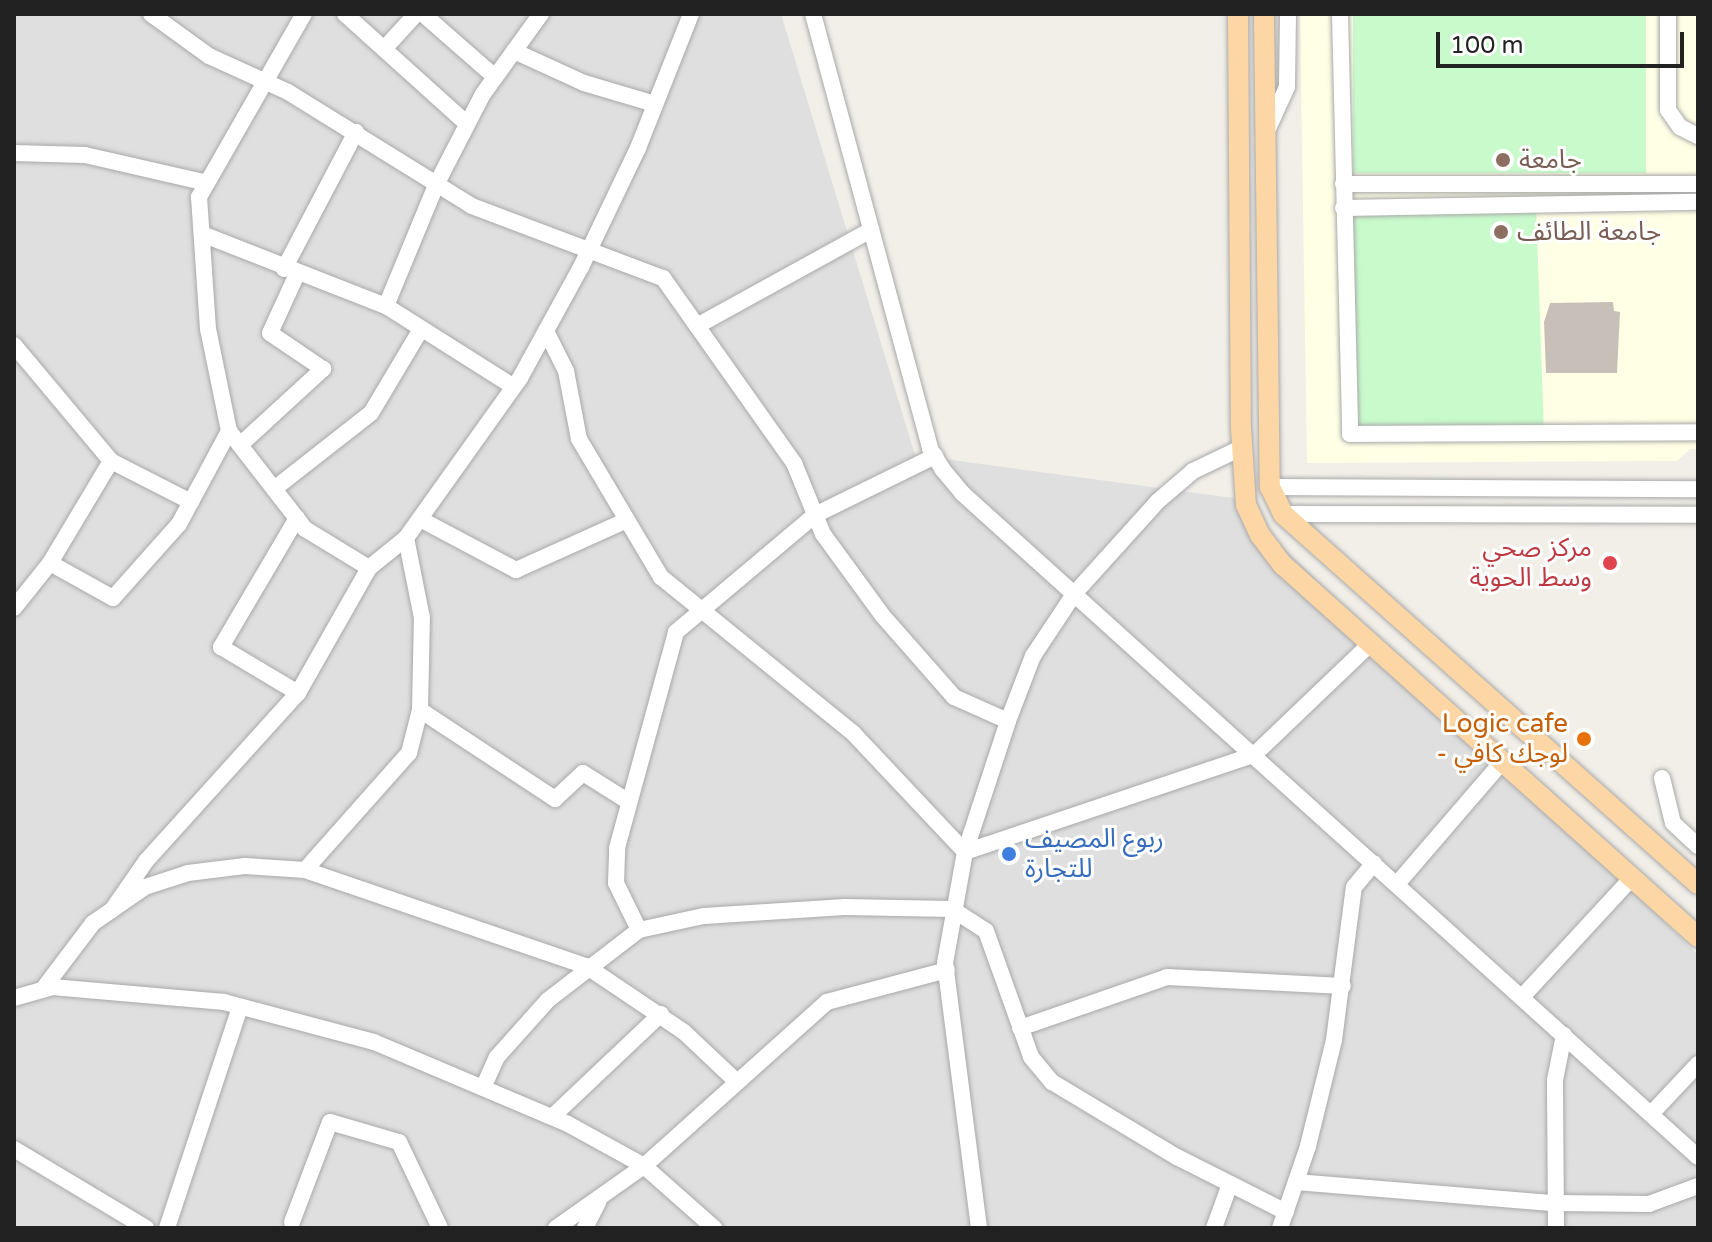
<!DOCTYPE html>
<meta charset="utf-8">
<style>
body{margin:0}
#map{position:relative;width:1712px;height:1242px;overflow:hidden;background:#f2efe9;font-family:"Varela Round","Noto Sans Arabic",sans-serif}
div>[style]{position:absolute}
.residential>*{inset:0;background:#e0dfdf}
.education>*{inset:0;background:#ffffe5}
.park>*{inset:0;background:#c8facc;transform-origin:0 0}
.building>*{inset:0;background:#c7bfb8}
.roads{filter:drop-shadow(0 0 2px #a9a9a9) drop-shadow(0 0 2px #a9a9a9)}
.minor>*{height:16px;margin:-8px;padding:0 8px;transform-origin:8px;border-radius:8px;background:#fff}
.major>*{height:20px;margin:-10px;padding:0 10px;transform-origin:10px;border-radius:10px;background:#fcd6a4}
.dots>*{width:22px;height:22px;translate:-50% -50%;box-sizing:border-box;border:4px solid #fff;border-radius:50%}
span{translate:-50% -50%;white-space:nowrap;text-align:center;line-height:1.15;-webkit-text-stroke:6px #fff;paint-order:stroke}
.education-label{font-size:26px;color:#785e54}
.left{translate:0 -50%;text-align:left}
.health-label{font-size:26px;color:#be3a42}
.right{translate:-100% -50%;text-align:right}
.food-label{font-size:26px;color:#c56008}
.shop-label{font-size:26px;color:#366cbe}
.frame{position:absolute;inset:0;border:16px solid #222;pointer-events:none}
.scale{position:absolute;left:1436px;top:32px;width:248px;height:36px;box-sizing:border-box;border:4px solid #222;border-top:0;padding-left:10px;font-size:24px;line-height:28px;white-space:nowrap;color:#222;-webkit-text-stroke:6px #fff;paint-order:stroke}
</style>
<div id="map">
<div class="residential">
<i style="clip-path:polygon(14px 14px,781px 14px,915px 455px,1233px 498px,1698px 955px,1698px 1228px,14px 1228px)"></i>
</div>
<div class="education">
<i style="clip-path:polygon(1300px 14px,1698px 14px,1698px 449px,1690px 449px,1677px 461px,1307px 463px)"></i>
</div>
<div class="park">
<i style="left:1353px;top:14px;width:293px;height:159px"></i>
<i style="left:1536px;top:205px;width:228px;height:193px;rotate:88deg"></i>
</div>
<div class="building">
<i style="clip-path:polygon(1613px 302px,1614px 311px,1620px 312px,1617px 373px,1546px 373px,1544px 322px,1550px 303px)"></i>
</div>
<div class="roads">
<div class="minor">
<i style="left:151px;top:14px;width:72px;rotate:35.9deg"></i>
<i style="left:209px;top:56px;width:87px;rotate:24.5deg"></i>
<i style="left:288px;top:92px;width:216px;rotate:31.8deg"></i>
<i style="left:472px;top:206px;width:204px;rotate:20.7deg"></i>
<i style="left:663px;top:278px;width:227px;rotate:54.7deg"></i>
<i style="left:794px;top:463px;width:77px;rotate:67.8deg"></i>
<i style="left:823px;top:534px;width:100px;rotate:53.9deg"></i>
<i style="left:882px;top:615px;width:109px;rotate:48.7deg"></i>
<i style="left:954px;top:697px;width:59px;rotate:24deg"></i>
<i style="left:345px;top:14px;width:164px;rotate:42deg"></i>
<i style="left:423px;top:14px;width:96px;rotate:41.2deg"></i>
<i style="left:813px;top:14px;width:450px;rotate:74.9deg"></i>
<i style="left:930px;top:449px;width:25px;rotate:58deg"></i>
<i style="left:943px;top:470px;width:30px;rotate:50deg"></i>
<i style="left:962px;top:493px;width:991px;rotate:42.06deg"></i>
<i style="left:1340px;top:14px;width:420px;rotate:88.6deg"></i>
<i style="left:1350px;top:434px;width:348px;rotate:-0.3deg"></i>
<i style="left:1668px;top:14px;width:96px;rotate:90deg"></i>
<i style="left:1668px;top:110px;width:21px;rotate:55deg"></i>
<i style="left:1680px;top:127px;width:20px;rotate:27deg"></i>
<i style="left:384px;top:49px;width:47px;rotate:-47.6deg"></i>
<i style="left:514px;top:51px;width:77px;rotate:24.6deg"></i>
<i style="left:584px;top:83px;width:74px;rotate:16.5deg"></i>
<i style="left:1266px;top:133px;width:51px;rotate:-65.5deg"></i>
<i style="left:1287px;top:87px;width:73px;rotate:-89.2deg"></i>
<i style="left:14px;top:153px;width:71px;rotate:1.6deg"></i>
<i style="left:85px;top:155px;width:125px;rotate:12.9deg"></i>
<i style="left:1343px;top:184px;width:355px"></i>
<i style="left:1343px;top:208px;width:355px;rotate:-1deg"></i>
<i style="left:202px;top:234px;width:198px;rotate:21.4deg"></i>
<i style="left:386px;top:306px;width:133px;rotate:-67.5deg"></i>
<i style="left:437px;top:183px;width:100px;rotate:-62.7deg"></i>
<i style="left:483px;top:94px;width:99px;rotate:-54.1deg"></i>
<i style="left:284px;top:269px;width:155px;rotate:-62.3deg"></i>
<i style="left:386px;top:306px;width:151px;rotate:32.3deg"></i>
<i style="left:697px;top:326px;width:199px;rotate:-28.9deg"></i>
<i style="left:546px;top:331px;width:45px;rotate:63.4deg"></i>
<i style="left:566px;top:371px;width:69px;rotate:79.2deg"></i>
<i style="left:579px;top:439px;width:161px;rotate:59.3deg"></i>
<i style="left:661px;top:577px;width:247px;rotate:39.1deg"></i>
<i style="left:853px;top:733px;width:163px;rotate:46.7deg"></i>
<i style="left:965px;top:852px;width:305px;rotate:-18.6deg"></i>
<i style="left:1254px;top:755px;width:162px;rotate:-43.7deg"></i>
<i style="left:14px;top:345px;width:151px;rotate:50.1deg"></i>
<i style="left:111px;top:461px;width:90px;rotate:27.1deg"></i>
<i style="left:240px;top:445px;width:113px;rotate:-42.5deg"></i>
<i style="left:323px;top:369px;width:64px;rotate:-145.8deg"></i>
<i style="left:270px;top:333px;width:65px;rotate:-65.4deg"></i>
<i style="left:1270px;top:487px;width:428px;rotate:0.3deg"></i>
<i style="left:274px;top:489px;width:123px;rotate:-38.1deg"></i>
<i style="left:371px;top:413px;width:98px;rotate:-59.2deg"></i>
<i style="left:1283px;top:514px;width:415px;rotate:0.1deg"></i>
<i style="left:297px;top:518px;width:150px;rotate:120.5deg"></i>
<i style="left:221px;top:647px;width:90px;rotate:30.9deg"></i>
<i style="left:420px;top:519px;width:109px;rotate:28deg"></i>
<i style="left:516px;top:570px;width:120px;rotate:-24.2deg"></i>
<i style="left:50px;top:563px;width:119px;rotate:-59.1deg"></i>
<i style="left:369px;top:568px;width:48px;rotate:-39deg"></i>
<i style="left:14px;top:608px;width:58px;rotate:-51.3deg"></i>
<i style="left:50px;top:563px;width:72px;rotate:29.1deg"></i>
<i style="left:113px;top:598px;width:99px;rotate:-48.3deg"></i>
<i style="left:179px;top:524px;width:106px;rotate:-61.7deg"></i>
<i style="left:420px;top:710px;width:162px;rotate:33.4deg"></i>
<i style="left:555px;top:799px;width:38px;rotate:-43deg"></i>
<i style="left:583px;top:773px;width:54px;rotate:32.2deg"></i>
<i style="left:1662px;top:778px;width:46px;rotate:76.3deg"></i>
<i style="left:1673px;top:823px;width:34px;rotate:43deg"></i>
<i style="left:305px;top:870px;width:157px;rotate:-48.4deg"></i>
<i style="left:409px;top:753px;width:44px;rotate:-75.7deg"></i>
<i style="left:420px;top:710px;width:92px;rotate:-88.8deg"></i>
<i style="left:422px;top:618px;width:82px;rotate:-101.3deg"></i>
<i style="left:406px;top:538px;width:196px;rotate:-54.5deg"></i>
<i style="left:520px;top:378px;width:127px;rotate:-61.2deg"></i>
<i style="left:581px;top:267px;width:132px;rotate:-64.4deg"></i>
<i style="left:638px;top:148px;width:144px;rotate:-68.4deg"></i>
<i style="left:1397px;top:884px;width:161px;rotate:-49.3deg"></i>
<i style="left:112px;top:910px;width:60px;rotate:-55.2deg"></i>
<i style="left:146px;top:861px;width:227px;rotate:-47.9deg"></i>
<i style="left:298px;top:693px;width:144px;rotate:-60.4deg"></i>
<i style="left:369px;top:568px;width:75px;rotate:-148.6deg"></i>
<i style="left:305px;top:529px;width:124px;rotate:-127.8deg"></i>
<i style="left:229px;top:431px;width:104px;rotate:-101.6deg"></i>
<i style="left:208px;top:329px;width:132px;rotate:-93.9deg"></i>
<i style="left:199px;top:197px;width:211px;rotate:-60.2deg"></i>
<i style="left:639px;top:930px;width:52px;rotate:-116.1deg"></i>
<i style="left:616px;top:883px;width:35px;rotate:-88deg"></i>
<i style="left:617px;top:848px;width:224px;rotate:-74.7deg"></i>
<i style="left:676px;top:632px;width:182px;rotate:-40.1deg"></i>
<i style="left:815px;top:515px;width:134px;rotate:-26.2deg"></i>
<i style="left:43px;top:989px;width:83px;rotate:-52.9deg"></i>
<i style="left:93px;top:923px;width:63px;rotate:-34.7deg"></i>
<i style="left:145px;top:887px;width:45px;rotate:-18deg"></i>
<i style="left:188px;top:873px;width:57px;rotate:-7deg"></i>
<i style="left:245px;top:866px;width:60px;rotate:3.8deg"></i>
<i style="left:305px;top:870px;width:297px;rotate:18.9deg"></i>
<i style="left:586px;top:966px;width:118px;rotate:34deg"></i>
<i style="left:684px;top:1032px;width:73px;rotate:43.3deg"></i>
<i style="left:1522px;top:997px;width:162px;rotate:-47.3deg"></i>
<i style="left:14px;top:998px;width:40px;rotate:-16deg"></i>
<i style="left:52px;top:987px;width:173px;rotate:5deg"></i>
<i style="left:224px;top:1002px;width:155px;rotate:14.9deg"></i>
<i style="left:374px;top:1042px;width:211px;rotate:22.9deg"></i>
<i style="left:568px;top:1124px;width:87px;rotate:28.9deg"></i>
<i style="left:644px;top:1166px;width:94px;rotate:41.5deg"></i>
<i style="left:1020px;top:1028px;width:156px;rotate:-19.1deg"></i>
<i style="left:1167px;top:977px;width:176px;rotate:2.9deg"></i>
<i style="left:483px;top:1088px;width:34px;rotate:-66deg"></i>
<i style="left:497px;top:1057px;width:76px;rotate:-48.2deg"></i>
<i style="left:548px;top:1000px;width:115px;rotate:-37.6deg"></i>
<i style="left:639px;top:930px;width:66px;rotate:-12.2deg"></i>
<i style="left:704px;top:916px;width:141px;rotate:-3.7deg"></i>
<i style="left:845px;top:907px;width:107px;rotate:1.1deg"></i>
<i style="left:952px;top:909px;width:40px;rotate:32.9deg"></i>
<i style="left:986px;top:931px;width:134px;rotate:70.3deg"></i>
<i style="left:1031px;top:1057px;width:33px;rotate:50deg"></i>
<i style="left:1052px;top:1082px;width:146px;rotate:31deg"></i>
<i style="left:1177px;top:1157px;width:122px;rotate:26.8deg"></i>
<i style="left:1651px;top:1114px;width:69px;rotate:-46.8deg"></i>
<i style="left:552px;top:1117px;width:150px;rotate:-43.4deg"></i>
<i style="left:14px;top:1149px;width:154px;rotate:30.9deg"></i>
<i style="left:1296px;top:1182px;width:259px;rotate:4.7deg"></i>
<i style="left:1554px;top:1203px;width:95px;rotate:0.6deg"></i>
<i style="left:1649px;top:1204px;width:52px;rotate:-20.2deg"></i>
<i style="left:292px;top:1222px;width:107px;rotate:-69.2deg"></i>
<i style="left:330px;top:1122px;width:72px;rotate:16.2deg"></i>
<i style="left:399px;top:1142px;width:95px;rotate:64.5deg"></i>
<i style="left:167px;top:1228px;width:233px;rotate:-71.7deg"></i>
<i style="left:556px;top:1228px;width:108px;rotate:-35.2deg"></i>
<i style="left:644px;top:1166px;width:246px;rotate:-41.9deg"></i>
<i style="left:827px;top:1002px;width:124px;rotate:-14.9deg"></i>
<i style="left:585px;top:1228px;width:30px;rotate:-63deg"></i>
<i style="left:979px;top:1228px;width:267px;rotate:-97.3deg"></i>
<i style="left:945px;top:963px;width:113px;rotate:-79.8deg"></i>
<i style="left:965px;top:852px;width:138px;rotate:-71.8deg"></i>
<i style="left:1008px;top:721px;width:70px;rotate:-69deg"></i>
<i style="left:1033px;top:656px;width:74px;rotate:-56.5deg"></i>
<i style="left:1074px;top:594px;width:125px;rotate:-47.9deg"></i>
<i style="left:1158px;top:501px;width:46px;rotate:-40.6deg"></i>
<i style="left:1193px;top:471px;width:55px;rotate:-25.6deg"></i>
<i style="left:1214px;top:1228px;width:47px;rotate:-70deg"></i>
<i style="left:1280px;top:1228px;width:87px;rotate:-71.1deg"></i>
<i style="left:1308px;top:1146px;width:109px;rotate:-76.2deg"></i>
<i style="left:1334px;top:1040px;width:154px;rotate:-82.6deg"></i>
<i style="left:1354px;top:887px;width:31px;rotate:-50deg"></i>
<i style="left:1556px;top:1228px;width:148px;rotate:-90.4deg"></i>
<i style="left:1555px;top:1080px;width:46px;rotate:-78.7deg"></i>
</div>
<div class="major">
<i style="left:1238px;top:14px;width:414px;rotate:89.6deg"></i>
<i style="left:1241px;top:428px;width:77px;rotate:86.3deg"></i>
<i style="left:1246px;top:505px;width:33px;rotate:65deg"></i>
<i style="left:1260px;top:535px;width:38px;rotate:53deg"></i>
<i style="left:1283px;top:565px;width:557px;rotate:41.87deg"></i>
<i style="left:1264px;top:14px;width:473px;rotate:89.3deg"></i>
<i style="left:1270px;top:487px;width:30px;rotate:64deg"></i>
<i style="left:1283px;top:514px;width:556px;rotate:41.72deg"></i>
</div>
</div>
<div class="dots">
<i style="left:1503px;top:160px;background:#8d6e63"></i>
<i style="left:1501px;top:232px;background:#8d6e63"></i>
<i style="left:1610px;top:563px;background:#e0444e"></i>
<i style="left:1584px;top:739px;background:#e8710a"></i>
<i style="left:1009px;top:854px;background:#3f7fe0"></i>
</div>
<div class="education-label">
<span class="left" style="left:1519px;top:160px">جامعة</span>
<span class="left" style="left:1517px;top:232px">جامعة الطائف</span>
</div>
<div class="health-label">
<span class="right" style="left:1592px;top:563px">مركز صحي<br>وسط الحوية</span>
</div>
<div class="food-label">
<span class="right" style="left:1568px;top:739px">Logic cafe<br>- لوجك كافي</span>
</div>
<div class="shop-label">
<span class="left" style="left:1025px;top:854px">ربوع المصيف<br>للتجارة</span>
</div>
<div class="frame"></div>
<div class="scale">100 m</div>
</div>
